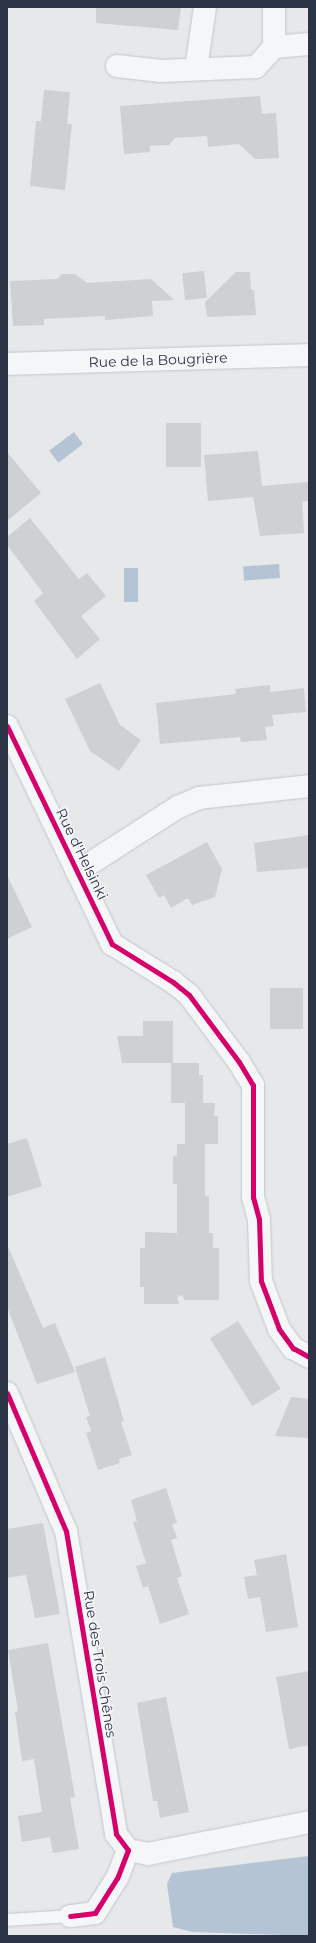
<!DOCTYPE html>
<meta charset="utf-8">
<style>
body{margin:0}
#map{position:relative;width:316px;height:1943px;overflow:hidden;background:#e6e8ea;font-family:Montserrat,sans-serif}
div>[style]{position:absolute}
.water>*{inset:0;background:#b4c4d5;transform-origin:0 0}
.building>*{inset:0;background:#ced0d3;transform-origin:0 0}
.roads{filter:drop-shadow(0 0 1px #c4c6c8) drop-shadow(0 0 1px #c4c6c8)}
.lane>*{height:12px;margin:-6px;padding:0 6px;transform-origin:6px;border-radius:6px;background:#f5f6f7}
.street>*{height:22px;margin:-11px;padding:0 11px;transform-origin:11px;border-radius:11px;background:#f5f6f7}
.cycleway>*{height:5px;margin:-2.5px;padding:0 2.5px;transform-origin:2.5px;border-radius:2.5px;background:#d6006c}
span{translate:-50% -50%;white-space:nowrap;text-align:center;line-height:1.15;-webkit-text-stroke:3px #f4f6f9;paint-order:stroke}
.street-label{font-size:14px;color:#2b3445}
.frame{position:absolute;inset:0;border:8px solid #2b3445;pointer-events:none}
</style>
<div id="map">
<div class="water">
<i style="left:74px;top:432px;width:15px;height:31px;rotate:53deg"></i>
<i style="left:279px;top:564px;width:14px;height:36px;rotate:86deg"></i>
<i style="left:124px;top:568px;width:14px;height:34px"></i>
<i style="clip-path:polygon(309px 1856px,309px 1936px,192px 1932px,173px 1927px,167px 1884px,172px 1873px)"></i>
</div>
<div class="building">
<i style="clip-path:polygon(96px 7px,181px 7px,178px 30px,96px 23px)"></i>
<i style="clip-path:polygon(44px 90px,70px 92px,67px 124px,72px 124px,65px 190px,30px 186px,36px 121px,41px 121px)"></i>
<i style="clip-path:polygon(260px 96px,262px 114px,276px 113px,279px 158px,255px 159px,239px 144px,208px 147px,207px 136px,175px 138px,169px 145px,150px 146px,150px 152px,124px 154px,120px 106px)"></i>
<i style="left:204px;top:271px;width:27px;height:22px;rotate:84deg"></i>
<i style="clip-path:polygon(236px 272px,250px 272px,251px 290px,254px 290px,256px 315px,207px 317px,205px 302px)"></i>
<i style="clip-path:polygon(62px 274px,75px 274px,87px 283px,151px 279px,174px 300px,152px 301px,153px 316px,105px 320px,105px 316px,44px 319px,44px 325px,13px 326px,10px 281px,57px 279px)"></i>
<i style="left:201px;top:423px;width:44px;height:35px;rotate:90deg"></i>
<i style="clip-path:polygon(258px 451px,262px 486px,309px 482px,309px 501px,302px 502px,304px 533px,260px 536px,253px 497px,208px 501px,204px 455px)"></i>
<i style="clip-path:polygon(7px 452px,41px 493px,7px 521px)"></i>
<i style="clip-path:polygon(30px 518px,79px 579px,87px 573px,106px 596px,81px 616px,100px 639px,77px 659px,34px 601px,43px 593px,7px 545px,7px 537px)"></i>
<i style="clip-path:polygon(100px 683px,120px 725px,141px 740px,119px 771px,90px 751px,65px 699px)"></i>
<i style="clip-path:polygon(270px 685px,270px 692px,304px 688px,306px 712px,272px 715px,274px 726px,265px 727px,267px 740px,241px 742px,240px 737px,160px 744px,156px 703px,236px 694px,235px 689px)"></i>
<i style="clip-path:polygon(309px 835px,309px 868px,257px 872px,254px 843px)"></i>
<i style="clip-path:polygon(207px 842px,222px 869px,215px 897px,192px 905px,188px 898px,171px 908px,164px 895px,159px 898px,146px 875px)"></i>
<i style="clip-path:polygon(7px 875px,32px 927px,7px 939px)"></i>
<i style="left:270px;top:988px;width:33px;height:41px"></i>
<i style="clip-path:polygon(143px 1021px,173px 1021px,173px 1063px,199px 1063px,199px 1075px,203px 1075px,203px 1103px,171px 1103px,171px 1063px,122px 1063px,117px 1036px,143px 1036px)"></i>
<i style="clip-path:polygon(185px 1103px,215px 1103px,214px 1116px,218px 1116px,218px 1144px,205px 1144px,205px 1196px,209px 1196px,209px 1233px,213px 1233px,213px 1248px,219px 1248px,219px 1300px,185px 1300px,182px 1295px,177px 1297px,179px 1304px,144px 1304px,144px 1287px,140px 1287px,140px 1248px,145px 1248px,145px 1232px,177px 1233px,177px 1184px,173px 1184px,173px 1156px,177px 1156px,177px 1144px,185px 1144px)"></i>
<i style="clip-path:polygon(27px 1138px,42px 1186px,7px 1197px,7px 1144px)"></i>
<i style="clip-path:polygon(7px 1244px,43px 1328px,55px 1323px,75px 1372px,37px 1384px,7px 1307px)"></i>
<i style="left:238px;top:1321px;width:80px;height:33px;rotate:58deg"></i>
<i style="clip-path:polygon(105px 1357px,124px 1421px,121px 1422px,132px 1455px,119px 1459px,120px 1463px,98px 1470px,86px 1433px,91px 1431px,86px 1417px,90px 1416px,75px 1367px)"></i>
<i style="clip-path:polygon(291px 1397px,309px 1399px,309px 1438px,275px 1436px)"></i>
<i style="clip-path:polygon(166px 1488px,177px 1523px,172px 1524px,177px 1538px,171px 1540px,182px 1576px,177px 1578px,189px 1614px,160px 1624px,148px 1586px,143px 1588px,136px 1566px,146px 1563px,133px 1522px,137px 1521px,131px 1500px)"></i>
<i style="clip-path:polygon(43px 1523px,60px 1614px,35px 1618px,26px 1575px,7px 1578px,7px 1529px)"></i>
<i style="clip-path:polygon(286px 1554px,298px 1627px,266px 1632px,260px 1597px,248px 1599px,244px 1577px,257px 1575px,254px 1560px)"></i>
<i style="clip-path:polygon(48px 1643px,75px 1797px,70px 1798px,79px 1849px,53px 1853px,50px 1837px,22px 1842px,18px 1816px,42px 1812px,34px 1759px,22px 1761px,15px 1712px,18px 1711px,8px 1650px)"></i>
<i style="clip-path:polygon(309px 1671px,309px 1745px,289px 1749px,276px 1677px)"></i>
<i style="clip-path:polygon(166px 1697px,189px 1812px,160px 1818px,157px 1801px,153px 1801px,137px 1703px)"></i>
</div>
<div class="roads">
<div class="lane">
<i style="left:7px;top:1920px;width:63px;rotate:-3.6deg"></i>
</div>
<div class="street">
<i style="left:274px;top:7px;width:40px;rotate:90deg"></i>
<i style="left:117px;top:66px;width:44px;rotate:6.5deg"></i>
<i style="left:161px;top:71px;width:95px;rotate:-2.4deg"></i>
<i style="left:256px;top:67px;width:27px;rotate:-48deg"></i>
<i style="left:274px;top:47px;width:35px;rotate:-5deg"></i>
<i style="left:196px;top:69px;width:63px;rotate:-81.7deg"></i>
<i style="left:7px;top:364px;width:302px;rotate:-1.7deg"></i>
<i style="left:7px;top:726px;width:242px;rotate:64.3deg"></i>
<i style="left:112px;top:944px;width:72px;rotate:31.9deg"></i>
<i style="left:173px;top:982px;width:21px;rotate:39deg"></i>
<i style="left:189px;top:995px;width:84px;rotate:53.3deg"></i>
<i style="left:239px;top:1062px;width:27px;rotate:59deg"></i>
<i style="left:253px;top:1085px;width:112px;rotate:90deg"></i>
<i style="left:253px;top:1197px;width:23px;rotate:75deg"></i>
<i style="left:259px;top:1219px;width:62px;rotate:88.2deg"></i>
<i style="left:261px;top:1281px;width:51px;rotate:69.4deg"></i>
<i style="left:279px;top:1329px;width:24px;rotate:54deg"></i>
<i style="left:293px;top:1348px;width:18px;rotate:29deg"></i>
<i style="left:77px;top:872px;width:120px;rotate:-32.8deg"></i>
<i style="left:178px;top:807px;width:23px;rotate:-23deg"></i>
<i style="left:199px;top:798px;width:111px;rotate:-6.2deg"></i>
<i style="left:7px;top:1393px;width:150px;rotate:66.9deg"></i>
<i style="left:66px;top:1531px;width:307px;rotate:80.6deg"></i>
<i style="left:116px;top:1834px;width:20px;rotate:53deg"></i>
<i style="left:128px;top:1850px;width:30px;rotate:111deg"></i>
<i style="left:117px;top:1878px;width:41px;rotate:122.2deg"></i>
<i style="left:95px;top:1913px;width:25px;rotate:173deg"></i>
<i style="left:128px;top:1850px;width:20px;rotate:11deg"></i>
<i style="left:148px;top:1854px;width:164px;rotate:-11.2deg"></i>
</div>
</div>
<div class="cycleway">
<i style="left:7px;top:726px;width:242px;rotate:64.3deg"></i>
<i style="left:112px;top:944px;width:72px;rotate:31.9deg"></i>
<i style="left:173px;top:982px;width:21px;rotate:39deg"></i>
<i style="left:189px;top:995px;width:84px;rotate:53.3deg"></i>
<i style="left:239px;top:1062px;width:27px;rotate:59deg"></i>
<i style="left:253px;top:1085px;width:112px;rotate:90deg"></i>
<i style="left:253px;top:1197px;width:23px;rotate:75deg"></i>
<i style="left:259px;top:1219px;width:62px;rotate:88.2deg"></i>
<i style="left:261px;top:1281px;width:51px;rotate:69.4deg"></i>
<i style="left:279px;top:1329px;width:24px;rotate:54deg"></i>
<i style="left:293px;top:1348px;width:18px;rotate:29deg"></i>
<i style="left:7px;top:1393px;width:150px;rotate:66.9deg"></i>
<i style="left:66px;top:1531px;width:307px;rotate:80.6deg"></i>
<i style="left:116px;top:1834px;width:20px;rotate:53deg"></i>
<i style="left:128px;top:1850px;width:30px;rotate:111deg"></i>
<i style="left:117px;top:1878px;width:41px;rotate:122.2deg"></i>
<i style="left:95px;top:1913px;width:25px;rotate:173deg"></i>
</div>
<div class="street-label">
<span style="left:158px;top:360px;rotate:-2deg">Rue de la Bougrière</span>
<span style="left:82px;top:854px;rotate:64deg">Rue d'Helsinki</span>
<span style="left:100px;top:1664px;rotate:81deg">Rue des Trois Chênes</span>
</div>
<div class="frame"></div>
</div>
